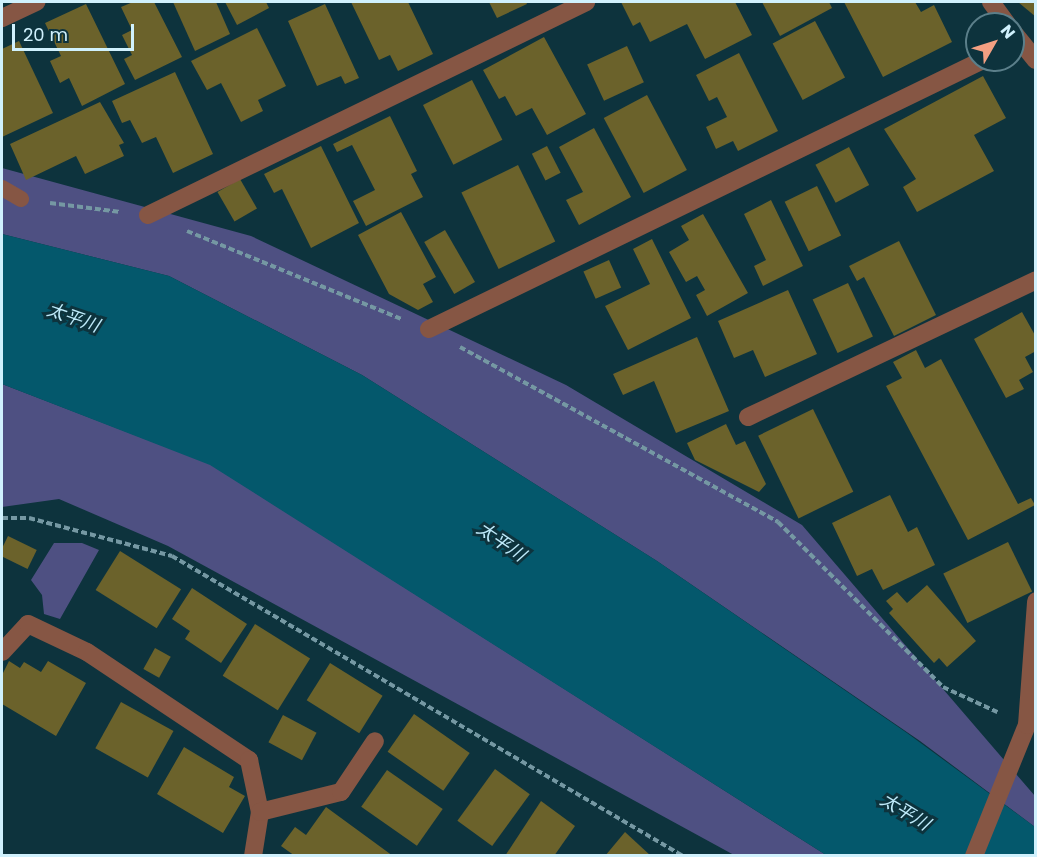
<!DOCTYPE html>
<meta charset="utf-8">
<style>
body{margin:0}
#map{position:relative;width:1037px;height:857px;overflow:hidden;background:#0d333d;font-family:Poppins,"Noto Sans JP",sans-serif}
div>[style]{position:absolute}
.green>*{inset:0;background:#4e5082}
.water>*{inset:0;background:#04586c}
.building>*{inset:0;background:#6b622b;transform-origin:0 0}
.path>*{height:4px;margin-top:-2px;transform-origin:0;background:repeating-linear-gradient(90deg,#7598a3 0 6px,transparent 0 9px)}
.lane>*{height:16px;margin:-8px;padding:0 8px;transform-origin:8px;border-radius:8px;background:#865644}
.street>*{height:18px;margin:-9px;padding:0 9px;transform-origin:9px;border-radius:9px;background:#865644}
span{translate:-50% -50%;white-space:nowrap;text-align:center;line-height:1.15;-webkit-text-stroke:6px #0d333d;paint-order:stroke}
.water-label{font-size:18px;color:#bfebfb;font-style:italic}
.frame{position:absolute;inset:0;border:3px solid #d0f1fd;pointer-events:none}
.north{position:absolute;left:965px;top:12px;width:60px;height:60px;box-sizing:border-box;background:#0d333d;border:2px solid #5b7f8a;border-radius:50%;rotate:51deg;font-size:16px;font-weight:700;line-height:24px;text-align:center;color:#d0f1fd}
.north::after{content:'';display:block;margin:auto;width:21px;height:27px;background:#f3a082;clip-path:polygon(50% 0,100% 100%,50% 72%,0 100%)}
.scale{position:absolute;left:12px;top:24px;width:122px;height:27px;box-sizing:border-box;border:3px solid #d0f1fd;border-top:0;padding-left:8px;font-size:18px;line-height:21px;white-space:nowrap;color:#d0f1fd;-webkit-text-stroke:4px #0d333d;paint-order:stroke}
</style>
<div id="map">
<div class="green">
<i style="clip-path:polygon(2px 168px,251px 236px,566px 385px,802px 525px,1035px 796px,1035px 827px,920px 741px,657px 561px,362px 375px,169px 276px,2px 234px)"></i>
<i style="clip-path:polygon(2px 384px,210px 464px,826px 855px,734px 855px,168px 546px,59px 499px,2px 507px)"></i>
<i style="clip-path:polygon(54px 543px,82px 543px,99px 550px,60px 619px,44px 614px,42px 595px,31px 580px)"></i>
</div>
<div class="water">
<i style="clip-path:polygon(2px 234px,169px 276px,362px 375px,657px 561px,907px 733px,1035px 827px,1035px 855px,826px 855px,210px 465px,2px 384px)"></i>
</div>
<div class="building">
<i style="clip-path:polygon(133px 2px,154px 2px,182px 57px,135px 80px,124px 59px,132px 55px,122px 35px,132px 30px,121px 7px)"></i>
<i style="clip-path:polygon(173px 2px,216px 2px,230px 34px,195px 51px)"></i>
<i style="clip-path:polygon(225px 2px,266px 2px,269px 8px,237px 25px)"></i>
<i style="clip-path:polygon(351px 2px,408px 2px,433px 54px,398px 71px,390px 55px,379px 60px)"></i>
<i style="clip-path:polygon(489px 2px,526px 2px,527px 4px,497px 18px)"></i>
<i style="clip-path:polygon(621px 2px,735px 2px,752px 35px,705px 59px,687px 24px,650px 42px,640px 22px,633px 26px)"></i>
<i style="clip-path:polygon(762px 2px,829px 2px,832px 8px,780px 36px)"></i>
<i style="clip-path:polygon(844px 2px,915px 2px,921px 12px,934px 5px,952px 42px,883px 77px)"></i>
<i style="clip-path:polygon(1018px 2px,1036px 2px,1036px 17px)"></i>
<i style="clip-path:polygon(86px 4px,125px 84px,82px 106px,69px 78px,60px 83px,50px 61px,61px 56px,45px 23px)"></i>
<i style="clip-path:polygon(325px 4px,359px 78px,345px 84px,341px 76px,317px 86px,288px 21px)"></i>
<i style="left:815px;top:21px;width:64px;height:48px;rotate:62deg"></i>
<i style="clip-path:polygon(257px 28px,286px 86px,258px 100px,263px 111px,241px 122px,221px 83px,207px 90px,191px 61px)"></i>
<i style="clip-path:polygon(544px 37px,586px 114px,547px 135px,532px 108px,516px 116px,505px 96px,499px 99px,483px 70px)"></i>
<i style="clip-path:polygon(19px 41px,53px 113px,2px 137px,2px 49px)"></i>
<i style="left:627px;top:46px;width:40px;height:44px;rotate:65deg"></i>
<i style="clip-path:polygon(739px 53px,778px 131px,738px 151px,733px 141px,716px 149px,706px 127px,727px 117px,717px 97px,709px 101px,696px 75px)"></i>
<i style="clip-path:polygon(175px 72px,213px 154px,173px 173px,156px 137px,142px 143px,130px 120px,122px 123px,112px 101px)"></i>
<i style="clip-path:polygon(983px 76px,1006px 118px,974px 135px,994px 171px,917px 212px,903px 187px,916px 179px,884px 129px)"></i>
<i style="left:472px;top:80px;width:67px;height:55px;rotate:63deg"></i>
<i style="left:647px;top:95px;width:85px;height:49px;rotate:62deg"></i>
<i style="clip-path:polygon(100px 102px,124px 143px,119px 145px,124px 156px,85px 174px,76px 156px,26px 180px,10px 144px)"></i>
<i style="clip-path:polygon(390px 116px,417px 171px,411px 174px,423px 197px,366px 226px,353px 201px,375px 190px,352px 145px,337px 152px,333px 144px)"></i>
<i style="clip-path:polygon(594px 128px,631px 197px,579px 225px,566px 200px,583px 192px,559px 147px)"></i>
<i style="clip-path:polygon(321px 146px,359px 223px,311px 248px,282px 189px,274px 193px,264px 174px)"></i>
<i style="left:547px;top:146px;width:30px;height:17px;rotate:63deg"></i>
<i style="left:849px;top:147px;width:43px;height:38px;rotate:62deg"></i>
<i style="left:518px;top:165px;width:85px;height:63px;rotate:64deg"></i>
<i style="left:240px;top:179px;width:34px;height:26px;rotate:60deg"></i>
<i style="left:817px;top:186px;width:55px;height:36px;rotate:64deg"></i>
<i style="clip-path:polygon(771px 200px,803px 266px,763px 286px,754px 266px,766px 260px,744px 214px)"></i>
<i style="clip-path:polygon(401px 212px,436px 277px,423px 284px,433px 302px,418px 310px,389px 294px,358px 235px)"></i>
<i style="clip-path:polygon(703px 214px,748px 293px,707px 316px,696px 295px,705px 290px,697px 276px,686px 282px,669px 252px,689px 240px,681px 226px)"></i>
<i style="left:445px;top:230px;width:60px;height:24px;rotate:60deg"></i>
<i style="clip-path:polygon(652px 239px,691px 318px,628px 350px,605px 306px,650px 284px,633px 249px)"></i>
<i style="clip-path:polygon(899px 241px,936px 315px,894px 336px,864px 277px,857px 281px,849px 266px)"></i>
<i style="left:609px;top:260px;width:30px;height:28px;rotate:66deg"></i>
<i style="left:848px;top:283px;width:59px;height:39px;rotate:65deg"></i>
<i style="clip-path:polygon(788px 290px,817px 354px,765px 377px,753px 350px,734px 358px,718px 321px)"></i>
<i style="clip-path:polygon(1022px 312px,1036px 337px,1036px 351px,1025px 357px,1033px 372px,1019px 380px,1024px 389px,1006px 398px,974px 339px)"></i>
<i style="clip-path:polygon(697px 337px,729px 411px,676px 433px,654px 381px,623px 395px,613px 374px)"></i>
<i style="clip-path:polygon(916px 350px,925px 368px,941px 359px,1018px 504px,1031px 498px,1035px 505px,968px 540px,886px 386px,902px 378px,893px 362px)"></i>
<i style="left:813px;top:409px;width:92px;height:61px;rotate:64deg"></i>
<i style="clip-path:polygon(726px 424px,736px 445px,745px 441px,766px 484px,759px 492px,695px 460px,687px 443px)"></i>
<i style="clip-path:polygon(890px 495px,908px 532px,917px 527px,935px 565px,883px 590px,872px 569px,857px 576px,832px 523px)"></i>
<i style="left:8px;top:536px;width:32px;height:21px;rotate:26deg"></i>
<i style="left:1008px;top:542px;width:55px;height:72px;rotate:64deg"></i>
<i style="left:120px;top:551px;width:72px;height:46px;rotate:32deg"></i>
<i style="clip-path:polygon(927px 585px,976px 641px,947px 667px,939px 658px,934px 663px,889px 613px,893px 609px,886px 601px,897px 592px,907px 603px)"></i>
<i style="clip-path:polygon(192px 588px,247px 624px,221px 663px,185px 639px,190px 631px,172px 619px)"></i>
<i style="left:255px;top:624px;width:65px;height:61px;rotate:32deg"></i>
<i style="left:155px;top:648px;width:18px;height:24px;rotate:29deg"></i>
<i style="clip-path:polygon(9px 661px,20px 668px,24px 662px,41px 672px,48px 661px,86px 683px,56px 736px,2px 704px,2px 675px)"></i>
<i style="left:330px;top:663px;width:62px;height:44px;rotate:32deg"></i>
<i style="left:121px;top:702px;width:60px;height:53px;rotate:29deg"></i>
<i style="left:414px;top:714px;width:68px;height:46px;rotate:35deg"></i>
<i style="left:283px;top:715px;width:38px;height:31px;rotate:28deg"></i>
<i style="clip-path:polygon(184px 747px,234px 777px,229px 787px,245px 796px,223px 833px,157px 794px)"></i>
<i style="left:495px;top:769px;width:43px;height:64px;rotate:36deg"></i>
<i style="left:387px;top:770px;width:68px;height:45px;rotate:35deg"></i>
<i style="clip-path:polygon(541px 801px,575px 826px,554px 856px,505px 856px)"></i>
<i style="clip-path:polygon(326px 807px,393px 856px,295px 856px,281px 846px,295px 827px,306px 835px)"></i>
<i style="clip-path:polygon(625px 832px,651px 856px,605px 856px)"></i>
</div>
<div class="path">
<i style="left:50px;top:203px;width:71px;rotate:7.3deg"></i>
<i style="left:187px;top:231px;width:232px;rotate:22.3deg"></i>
<i style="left:460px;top:347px;width:363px;rotate:28.8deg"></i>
<i style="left:778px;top:522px;width:233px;rotate:45deg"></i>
<i style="left:943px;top:687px;width:60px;rotate:24.8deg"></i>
<i style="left:2px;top:518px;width:27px"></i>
<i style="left:29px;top:518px;width:148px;rotate:14.9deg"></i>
<i style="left:172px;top:556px;width:593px;rotate:30.42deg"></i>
</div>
<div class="lane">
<i style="left:2px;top:188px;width:22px;rotate:30deg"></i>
</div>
<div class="street">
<i style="left:991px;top:2px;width:27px;rotate:54deg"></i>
<i style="left:2px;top:18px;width:38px;rotate:-25deg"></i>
<i style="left:1013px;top:32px;width:36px;rotate:51deg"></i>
<i style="left:148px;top:215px;width:487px;rotate:-25.9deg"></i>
<i style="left:429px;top:329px;width:616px;rotate:-25.9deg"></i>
<i style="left:748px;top:417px;width:319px;rotate:-25.4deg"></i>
<i style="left:2px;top:652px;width:38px;rotate:-47deg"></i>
<i style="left:28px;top:624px;width:65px;rotate:25.4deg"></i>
<i style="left:87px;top:652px;width:195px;rotate:33.7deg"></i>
<i style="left:249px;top:760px;width:53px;rotate:78.1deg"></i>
<i style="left:260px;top:812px;width:45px;rotate:99deg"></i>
<i style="left:260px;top:812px;width:83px;rotate:-13.9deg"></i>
<i style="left:341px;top:792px;width:61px;rotate:-56.3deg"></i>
<i style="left:974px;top:856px;width:141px;rotate:-68deg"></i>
<i style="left:1027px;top:725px;width:124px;rotate:-85.8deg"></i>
</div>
<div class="water-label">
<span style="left:73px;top:318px;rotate:19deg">太平川</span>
<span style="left:501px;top:542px;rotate:34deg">太平川</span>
<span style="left:905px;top:812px;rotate:31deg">太平川</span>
</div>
<div class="frame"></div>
<div class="north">N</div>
<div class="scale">20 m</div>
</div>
